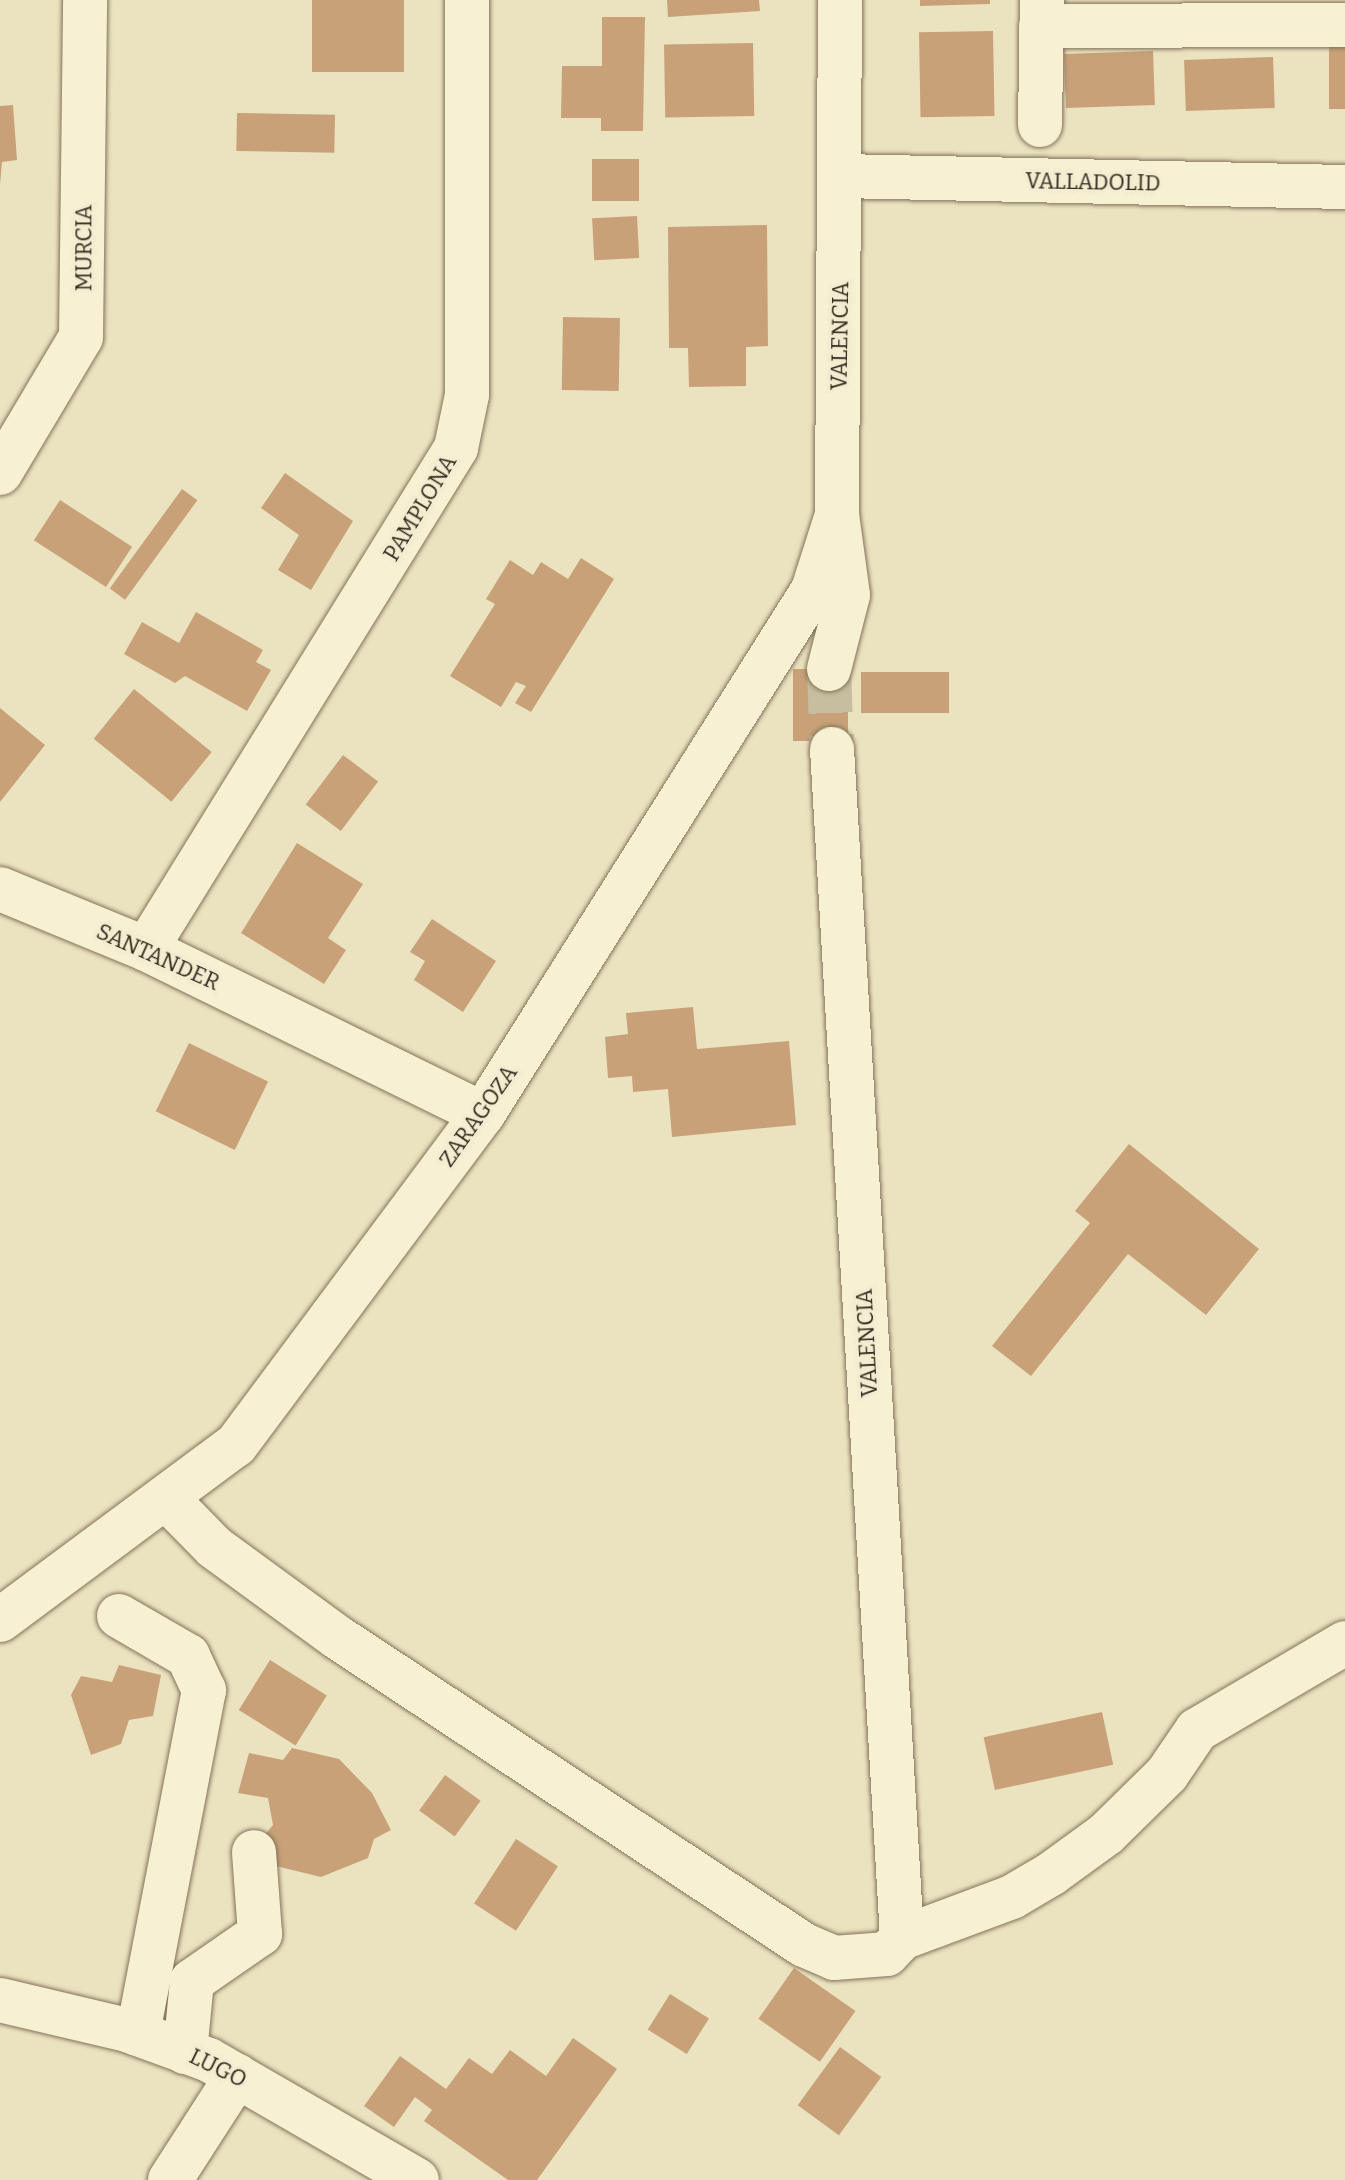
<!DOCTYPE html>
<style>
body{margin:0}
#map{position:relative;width:1345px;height:2180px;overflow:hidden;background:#ebe3c0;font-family:Bitter,serif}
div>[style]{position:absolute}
.building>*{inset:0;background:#c8a178;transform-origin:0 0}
.minor-tunnel>*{height:44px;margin-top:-22px;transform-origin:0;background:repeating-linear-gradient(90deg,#c6be9f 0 44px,transparent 0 66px)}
.roads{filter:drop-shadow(0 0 2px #837459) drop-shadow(0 0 2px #837459)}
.minor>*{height:44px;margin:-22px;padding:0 22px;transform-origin:22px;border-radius:22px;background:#f7f0d3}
span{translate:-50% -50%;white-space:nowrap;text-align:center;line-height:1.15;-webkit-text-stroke:6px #f3ecd0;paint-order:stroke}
.street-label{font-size:22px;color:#342a1d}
</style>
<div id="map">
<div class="building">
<i style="left:312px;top:0;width:92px;height:72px"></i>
<i style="clip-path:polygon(667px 0,759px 0,760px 11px,668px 17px)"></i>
<i style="clip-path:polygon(920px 0,990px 0,990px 4px,920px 6px)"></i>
<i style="clip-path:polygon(602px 17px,645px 17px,643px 131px,601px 131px,601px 118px,561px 118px,562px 66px,602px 66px)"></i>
<i style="left:993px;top:31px;width:85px;height:74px;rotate:89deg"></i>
<i style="left:753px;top:43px;width:73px;height:89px;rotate:89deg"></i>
<i style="left:1329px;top:46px;width:16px;height:63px"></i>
<i style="left:1153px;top:51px;width:54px;height:89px;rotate:88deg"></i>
<i style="left:1273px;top:57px;width:51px;height:89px;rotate:88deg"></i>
<i style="clip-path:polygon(13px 105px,17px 160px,2px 162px,0 185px,0 106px)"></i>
<i style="left:237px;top:113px;width:98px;height:38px;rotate:1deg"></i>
<i style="left:592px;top:159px;width:47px;height:42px"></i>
<i style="left:637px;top:216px;width:42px;height:45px;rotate:87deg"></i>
<i style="clip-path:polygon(767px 225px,768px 346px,746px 347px,746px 386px,689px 387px,688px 348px,669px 348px,668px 227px)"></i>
<i style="left:563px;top:317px;width:57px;height:73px;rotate:1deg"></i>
<i style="clip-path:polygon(285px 473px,353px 521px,311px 590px,278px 570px,299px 535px,261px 508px)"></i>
<i style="left:182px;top:489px;width:19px;height:123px;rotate:36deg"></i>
<i style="left:60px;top:500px;width:86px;height:48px;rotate:33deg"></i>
<i style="clip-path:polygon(581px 558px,614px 579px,531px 712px,515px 703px,526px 686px,516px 682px,501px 707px,450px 676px,495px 604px,486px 599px,510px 560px,533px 575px,541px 562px,568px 579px)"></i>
<i style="clip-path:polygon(196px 612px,263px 650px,256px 662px,271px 670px,247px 711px,185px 676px,175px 683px,124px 654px,142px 622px,179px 643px)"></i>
<i style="left:848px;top:669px;width:72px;height:55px;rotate:90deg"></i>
<i style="left:949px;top:672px;width:41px;height:88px;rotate:90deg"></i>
<i style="left:134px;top:689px;width:100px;height:64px;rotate:39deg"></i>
<i style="clip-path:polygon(0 708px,45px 745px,0 802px)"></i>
<i style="left:343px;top:755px;width:44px;height:62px;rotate:37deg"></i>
<i style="clip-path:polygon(297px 843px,363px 884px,328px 938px,346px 950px,324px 984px,241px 933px)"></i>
<i style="clip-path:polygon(432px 919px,496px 961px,463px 1012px,414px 980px,425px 961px,410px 952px)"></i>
<i style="clip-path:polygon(693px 1007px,697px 1049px,789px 1041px,796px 1125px,672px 1137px,668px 1089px,633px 1092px,632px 1076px,608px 1078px,605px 1037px,628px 1034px,626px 1013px)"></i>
<i style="left:189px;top:1043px;width:88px;height:76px;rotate:26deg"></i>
<i style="clip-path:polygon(1129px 1144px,1259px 1249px,1206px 1315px,1128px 1254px,1031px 1376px,992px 1346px,1090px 1223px,1075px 1211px)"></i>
<i style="left:270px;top:1660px;width:67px;height:59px;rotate:32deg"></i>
<i style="clip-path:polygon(119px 1665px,161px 1675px,153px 1716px,129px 1720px,121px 1744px,91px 1755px,71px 1695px,81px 1676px,112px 1682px)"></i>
<i style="left:1102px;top:1712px;width:54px;height:121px;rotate:78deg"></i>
<i style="clip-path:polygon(292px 1748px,339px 1759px,372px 1793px,391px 1830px,374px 1839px,368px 1858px,321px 1877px,276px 1866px,263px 1837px,273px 1825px,268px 1798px,238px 1793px,249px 1753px,283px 1760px)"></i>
<i style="left:445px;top:1775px;width:44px;height:44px;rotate:36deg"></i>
<i style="left:516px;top:1839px;width:50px;height:77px;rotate:33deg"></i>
<i style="left:794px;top:1968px;width:75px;height:62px;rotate:35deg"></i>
<i style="left:670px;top:1994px;width:46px;height:42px;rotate:32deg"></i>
<i style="clip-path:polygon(573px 2038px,617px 2069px,537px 2180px,508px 2180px,424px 2121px,432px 2110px,415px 2097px,394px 2127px,364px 2106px,400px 2056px,446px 2089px,469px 2058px,492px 2074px,510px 2050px,546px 2076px)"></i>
<i style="left:840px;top:2047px;width:51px;height:72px;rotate:36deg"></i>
</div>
<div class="minor-tunnel">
<i style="left:829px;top:669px;width:80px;rotate:87.9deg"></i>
</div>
<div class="roads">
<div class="minor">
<i style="left:1041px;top:26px;width:304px;rotate:-0.2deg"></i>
<i style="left:1040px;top:125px;width:125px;rotate:-89.1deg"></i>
<i style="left:841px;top:176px;width:504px;rotate:1.25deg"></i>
<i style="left:0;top:473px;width:158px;rotate:-59.2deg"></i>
<i style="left:81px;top:337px;width:337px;rotate:-89.3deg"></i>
<i style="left:829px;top:669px;width:76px;rotate:-75.6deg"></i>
<i style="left:848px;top:595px;width:81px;rotate:-97.8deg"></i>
<i style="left:837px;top:515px;width:515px;rotate:-89.67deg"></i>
<i style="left:832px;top:749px;width:1191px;rotate:86.63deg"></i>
<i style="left:0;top:889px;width:158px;rotate:22.3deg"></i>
<i style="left:146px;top:949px;width:375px;rotate:26.1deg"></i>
<i style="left:146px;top:949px;width:589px;rotate:-58.25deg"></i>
<i style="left:456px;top:448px;width:54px;rotate:-78.3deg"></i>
<i style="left:467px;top:395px;width:395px;rotate:-90deg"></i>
<i style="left:169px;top:1501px;width:64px;rotate:45.6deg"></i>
<i style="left:214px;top:1547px;width:152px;rotate:36.2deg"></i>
<i style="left:337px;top:1637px;width:559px;rotate:33.41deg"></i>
<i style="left:804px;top:1945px;width:33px;rotate:23deg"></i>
<i style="left:834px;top:1958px;width:53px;rotate:-4.3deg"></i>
<i style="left:887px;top:1954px;width:22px;rotate:-47deg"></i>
<i style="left:902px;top:1938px;width:117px;rotate:-20.4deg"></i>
<i style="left:1012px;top:1897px;width:45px;rotate:-30.5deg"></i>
<i style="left:1051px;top:1874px;width:68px;rotate:-36deg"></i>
<i style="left:1106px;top:1834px;width:86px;rotate:-44.5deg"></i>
<i style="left:1167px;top:1774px;width:53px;rotate:-55.7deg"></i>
<i style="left:1197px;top:1730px;width:172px;rotate:-30.4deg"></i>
<i style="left:119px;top:1616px;width:80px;rotate:30.1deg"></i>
<i style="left:188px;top:1656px;width:38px;rotate:65deg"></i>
<i style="left:204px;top:1690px;width:350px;rotate:100.9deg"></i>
<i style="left:0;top:1620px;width:294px;rotate:-36.6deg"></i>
<i style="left:236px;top:1445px;width:413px;rotate:-53.3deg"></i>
<i style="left:483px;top:1114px;width:619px;rotate:-57.8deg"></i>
<i style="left:813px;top:590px;width:79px;rotate:-72.3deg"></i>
<i style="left:0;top:2000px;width:130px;rotate:13.3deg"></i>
<i style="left:127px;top:2030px;width:87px;rotate:20.1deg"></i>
<i style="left:209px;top:2060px;width:240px;rotate:30deg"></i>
<i style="left:185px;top:2052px;width:71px;rotate:-84.4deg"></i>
<i style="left:192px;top:1981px;width:83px;rotate:-34.7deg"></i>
<i style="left:260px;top:1934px;width:82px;rotate:-94.2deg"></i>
<i style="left:170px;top:2180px;width:124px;rotate:-57.2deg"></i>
</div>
</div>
<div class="street-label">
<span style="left:1093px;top:182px;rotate:1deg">VALLADOLID</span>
<span style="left:84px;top:248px;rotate:-90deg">MURCIA</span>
<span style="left:840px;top:336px;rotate:-89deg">VALENCIA</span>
<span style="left:420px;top:508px;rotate:-59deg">PAMPLONA</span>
<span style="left:158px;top:957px;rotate:24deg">SANTANDER</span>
<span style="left:478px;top:1116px;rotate:-55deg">ZARAGOZA</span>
<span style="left:867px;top:1343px;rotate:-93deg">VALENCIA</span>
<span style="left:218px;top:2068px;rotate:26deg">LUGO</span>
</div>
</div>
